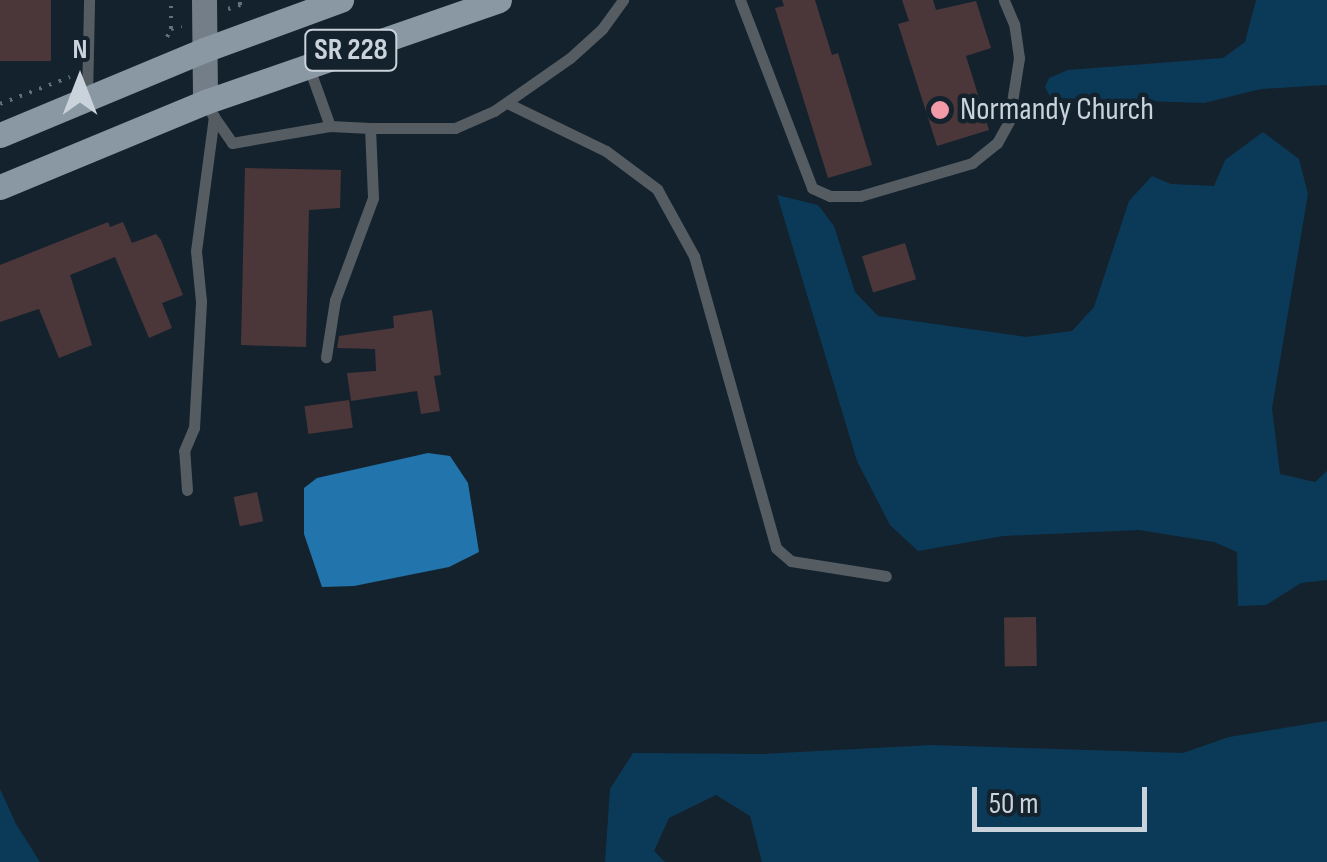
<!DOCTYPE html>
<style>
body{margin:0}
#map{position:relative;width:1327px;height:862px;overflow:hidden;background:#14222d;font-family:"Sofia Sans Condensed",sans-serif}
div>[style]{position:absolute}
.green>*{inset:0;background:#0b3a59}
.water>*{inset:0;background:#2275ac}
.building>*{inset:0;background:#4b3739;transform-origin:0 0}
.path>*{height:4px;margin-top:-2px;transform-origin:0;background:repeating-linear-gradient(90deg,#647079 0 2.5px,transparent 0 10.5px)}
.lane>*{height:11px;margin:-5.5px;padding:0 5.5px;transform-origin:5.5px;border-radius:5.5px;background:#555c62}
.secondary>*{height:25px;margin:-12.5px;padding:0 12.5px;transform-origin:12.5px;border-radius:12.5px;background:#737e88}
.primary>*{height:25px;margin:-12.5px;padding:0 12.5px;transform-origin:12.5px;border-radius:12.5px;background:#8a98a4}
.dots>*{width:28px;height:28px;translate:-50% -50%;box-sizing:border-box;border:5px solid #14222d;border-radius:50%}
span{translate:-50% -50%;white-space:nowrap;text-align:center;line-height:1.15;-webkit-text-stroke:9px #14222d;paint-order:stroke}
.shield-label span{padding:2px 8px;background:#14222d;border:2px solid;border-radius:8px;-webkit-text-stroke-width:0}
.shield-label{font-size:30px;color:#cad3db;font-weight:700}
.poi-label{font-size:32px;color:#cad3db}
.left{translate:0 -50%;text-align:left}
.north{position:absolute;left:30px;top:30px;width:100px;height:100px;-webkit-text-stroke:8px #14222d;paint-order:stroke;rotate:0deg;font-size:28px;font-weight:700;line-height:40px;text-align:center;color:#cad3db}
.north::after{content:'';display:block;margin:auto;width:35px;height:45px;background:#cad3db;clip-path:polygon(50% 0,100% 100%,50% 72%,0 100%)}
.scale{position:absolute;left:972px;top:787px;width:175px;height:45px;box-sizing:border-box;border:5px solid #cad3db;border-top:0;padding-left:12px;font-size:30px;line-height:35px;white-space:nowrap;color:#cad3db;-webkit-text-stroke:8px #14222d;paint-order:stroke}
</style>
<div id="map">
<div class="green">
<i style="clip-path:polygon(1256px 0,1327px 0,1327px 85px,1261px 89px,1204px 103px,1051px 98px,1045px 87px,1049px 78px,1068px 70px,1223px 58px,1245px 42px)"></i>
<i style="clip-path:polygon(1263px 132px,1299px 159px,1308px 194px,1272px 408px,1280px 474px,1315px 482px,1327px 471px,1327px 580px,1301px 583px,1266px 605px,1238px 606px,1237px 552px,1214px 542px,1139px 530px,1003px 536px,918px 551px,890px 525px,857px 461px,777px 195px,818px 205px,834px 226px,855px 292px,878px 316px,1026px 337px,1072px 331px,1094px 307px,1129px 201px,1152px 176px,1171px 184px,1214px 186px,1225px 160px)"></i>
<i style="clip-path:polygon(1327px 721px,1327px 862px,762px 862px,750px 816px,716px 795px,669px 818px,654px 851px,665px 862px,605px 862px,610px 789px,633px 753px,762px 754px,931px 745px,1183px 753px,1229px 737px)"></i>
<i style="clip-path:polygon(0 789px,16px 824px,40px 862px,0 862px)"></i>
</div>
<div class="water">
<i style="clip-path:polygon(428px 453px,450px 456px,468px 483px,479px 552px,449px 567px,354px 586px,322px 587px,304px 534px,304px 488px,317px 478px)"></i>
</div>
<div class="building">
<i style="left:0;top:0;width:51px;height:61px"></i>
<i style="clip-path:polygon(782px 0,815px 0,832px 55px,838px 53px,872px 165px,828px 178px,775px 8px,784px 6px)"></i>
<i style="clip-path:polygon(902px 0,933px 0,936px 10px,976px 1px,991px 48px,966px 56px,989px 130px,937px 146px,898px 24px,909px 21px)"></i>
<i style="clip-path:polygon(245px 168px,341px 170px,340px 208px,309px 210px,306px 347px,241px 345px)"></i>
<i style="clip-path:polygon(108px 222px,110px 227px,123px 222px,132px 243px,156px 234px,161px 240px,183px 295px,162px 303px,172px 328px,149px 338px,115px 257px,70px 275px,92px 345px,59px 358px,39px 309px,0 322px,0 265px)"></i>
<i style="left:905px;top:243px;width:38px;height:45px;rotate:73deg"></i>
<i style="clip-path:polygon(432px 310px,441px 375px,434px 376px,440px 411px,421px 414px,417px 391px,351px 401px,347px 373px,376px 371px,375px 349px,337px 348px,339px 336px,394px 328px,393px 316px)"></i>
<i style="left:349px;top:400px;width:28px;height:45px;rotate:82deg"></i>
<i style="left:257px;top:492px;width:30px;height:24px;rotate:78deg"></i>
<i style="left:1036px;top:617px;width:49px;height:32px;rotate:89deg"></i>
</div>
<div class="path">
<i style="left:228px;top:9px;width:13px;rotate:-18deg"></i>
<i style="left:240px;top:5px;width:5px;rotate:-90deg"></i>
<i style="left:171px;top:29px;width:29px;rotate:-90deg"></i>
<i style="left:167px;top:37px;width:9px;rotate:-63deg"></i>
<i style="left:171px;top:29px;width:11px;rotate:-15deg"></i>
<i style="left:0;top:104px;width:75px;rotate:-21.1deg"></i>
</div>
<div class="lane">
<i style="left:740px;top:0;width:201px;rotate:69deg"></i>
<i style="left:812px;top:188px;width:20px;rotate:24deg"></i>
<i style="left:830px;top:196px;width:30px"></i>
<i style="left:860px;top:196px;width:117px;rotate:-16.4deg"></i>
<i style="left:972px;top:163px;width:32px;rotate:-39deg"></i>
<i style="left:997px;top:143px;width:25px;rotate:-61deg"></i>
<i style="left:1009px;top:121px;width:64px;rotate:-81deg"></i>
<i style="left:1019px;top:58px;width:34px;rotate:-98deg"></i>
<i style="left:1014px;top:24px;width:26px;rotate:-113deg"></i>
<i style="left:308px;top:65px;width:65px;rotate:70.2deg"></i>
<i style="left:330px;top:126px;width:40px;rotate:2.9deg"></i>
<i style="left:370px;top:128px;width:70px;rotate:87.5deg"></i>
<i style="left:373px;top:198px;width:109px;rotate:110.4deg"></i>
<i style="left:335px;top:300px;width:58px;rotate:99deg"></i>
<i style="left:87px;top:99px;width:99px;rotate:-88.8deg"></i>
<i style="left:507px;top:103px;width:110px;rotate:25.9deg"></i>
<i style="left:606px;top:151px;width:64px;rotate:36.7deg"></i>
<i style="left:657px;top:189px;width:77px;rotate:61.1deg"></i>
<i style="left:694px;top:256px;width:303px;rotate:74.3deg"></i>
<i style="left:776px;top:548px;width:20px;rotate:41deg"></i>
<i style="left:791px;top:561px;width:96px;rotate:9deg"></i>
<i style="left:212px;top:114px;width:35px;rotate:55deg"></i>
<i style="left:232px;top:143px;width:99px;rotate:-9.8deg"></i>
<i style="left:370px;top:128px;width:85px"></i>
<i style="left:455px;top:128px;width:43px;rotate:-23.6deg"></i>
<i style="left:494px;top:111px;width:93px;rotate:-34.9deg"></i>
<i style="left:570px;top:58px;width:43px;rotate:-42.2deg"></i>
<i style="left:602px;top:29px;width:36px;rotate:-54deg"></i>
<i style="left:187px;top:490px;width:39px;rotate:-94deg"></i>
<i style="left:184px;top:451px;width:25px;rotate:-67deg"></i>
<i style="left:194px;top:428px;width:127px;rotate:-86.8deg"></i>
<i style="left:201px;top:301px;width:50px;rotate:-95.7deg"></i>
<i style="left:196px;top:251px;width:136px;rotate:-82.4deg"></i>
</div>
<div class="secondary">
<i style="left:204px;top:0;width:102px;rotate:89.4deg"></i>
</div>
<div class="primary">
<i style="left:0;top:135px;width:221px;rotate:-22.6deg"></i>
<i style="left:204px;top:50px;width:146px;rotate:-20.1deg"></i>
<i style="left:0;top:187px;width:222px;rotate:-22.5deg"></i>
<i style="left:205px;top:102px;width:311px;rotate:-19.1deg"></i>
</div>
<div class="dots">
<i style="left:940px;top:110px;background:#f39aa8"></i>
</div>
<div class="shield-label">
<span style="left:351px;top:50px">SR 228</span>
</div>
<div class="poi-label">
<span class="left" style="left:960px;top:110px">Normandy Church</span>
</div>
<div class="north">N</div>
<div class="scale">50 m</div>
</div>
